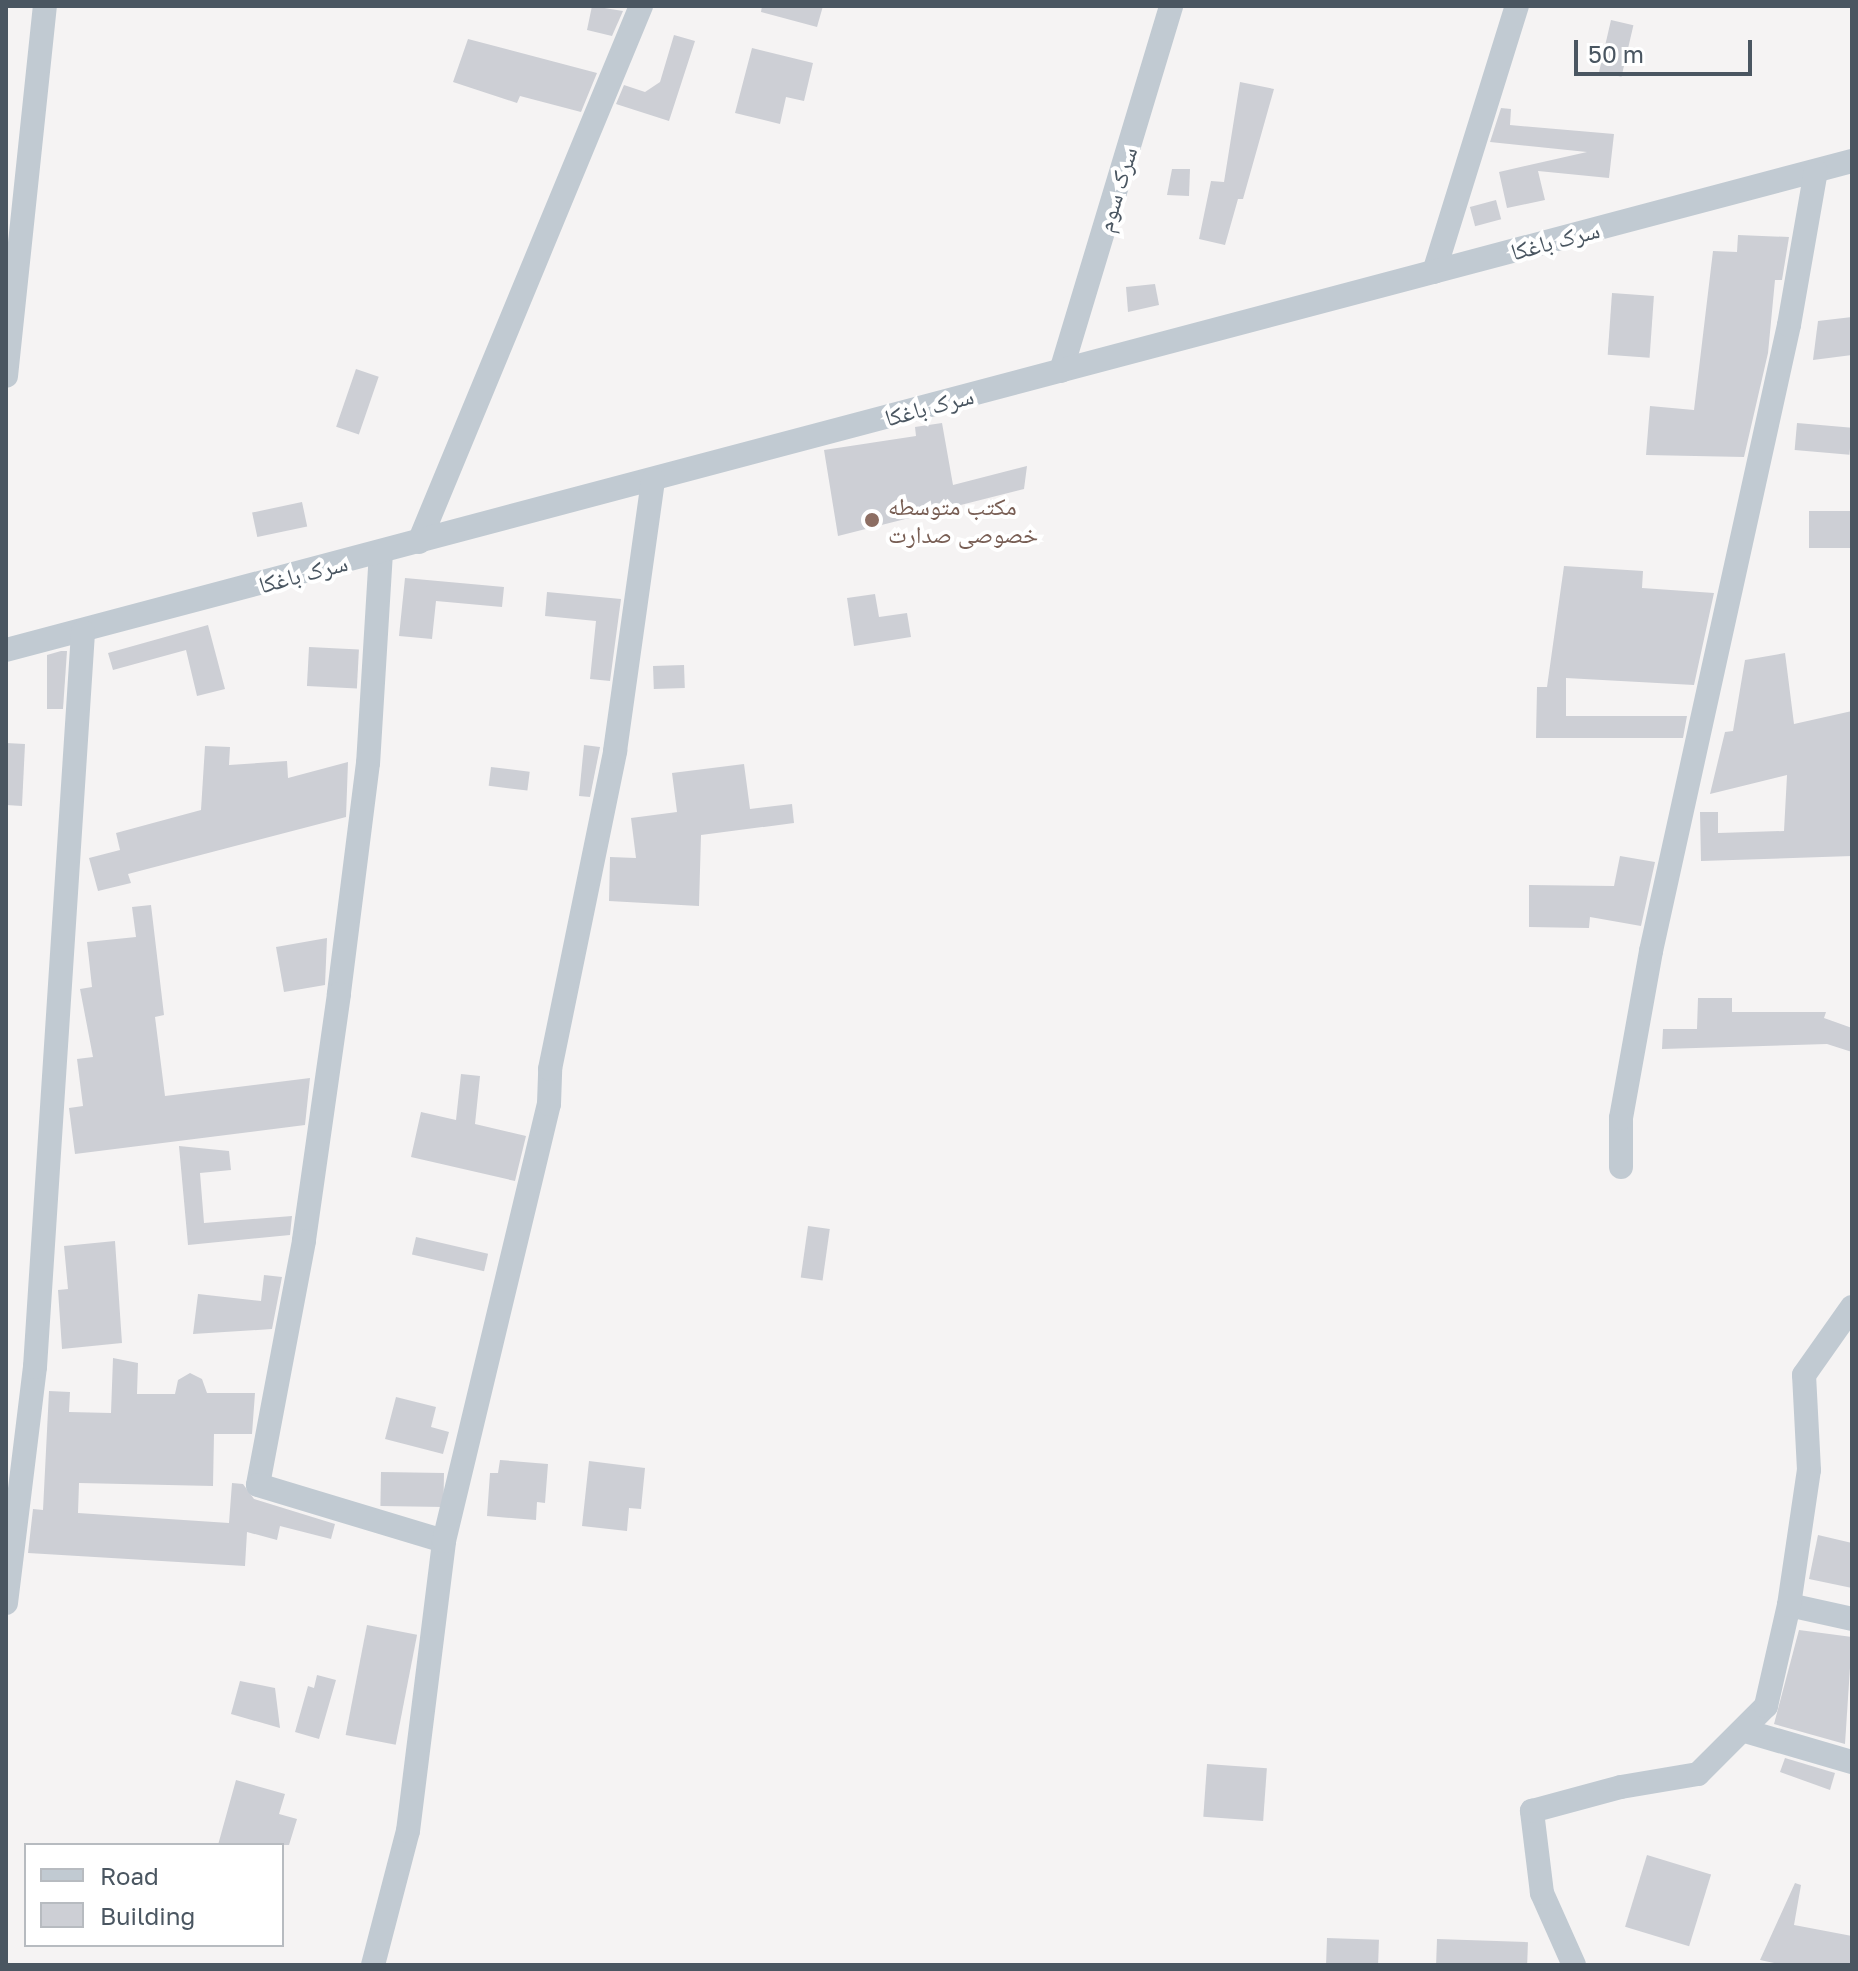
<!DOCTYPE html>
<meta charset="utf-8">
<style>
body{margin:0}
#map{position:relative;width:1858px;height:1971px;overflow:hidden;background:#f5f3f3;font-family:"Golos Text","Noto Naskh Arabic",sans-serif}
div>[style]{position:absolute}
.building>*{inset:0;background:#cdcfd5;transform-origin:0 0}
.minor>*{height:24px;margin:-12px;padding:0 12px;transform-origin:12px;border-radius:12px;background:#c1cad2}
.dots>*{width:22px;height:22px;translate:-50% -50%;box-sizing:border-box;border:4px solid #fff;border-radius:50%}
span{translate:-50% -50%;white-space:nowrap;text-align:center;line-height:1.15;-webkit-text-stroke:8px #fff;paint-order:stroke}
.street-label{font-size:24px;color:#4a5661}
.education-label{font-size:24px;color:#785e54}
.left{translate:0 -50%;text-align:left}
.frame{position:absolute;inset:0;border:8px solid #4a5661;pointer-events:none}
.legend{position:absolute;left:24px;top:1843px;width:260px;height:104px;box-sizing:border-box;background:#fff;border:2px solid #b7bbc0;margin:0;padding:10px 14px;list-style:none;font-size:24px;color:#4a5661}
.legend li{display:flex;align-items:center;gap:16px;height:40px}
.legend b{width:40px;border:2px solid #b7bbc0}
.scale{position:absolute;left:1574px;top:40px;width:178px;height:36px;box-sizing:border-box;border:4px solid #4a5661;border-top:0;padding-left:10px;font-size:24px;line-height:28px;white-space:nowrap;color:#4a5661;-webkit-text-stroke:6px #fff;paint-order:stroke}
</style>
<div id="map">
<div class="building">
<i style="clip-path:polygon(592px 6px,623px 11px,612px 36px,587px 30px)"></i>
<i style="clip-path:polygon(762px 6px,823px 6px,817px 27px,761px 12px)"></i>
<i style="left:1611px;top:20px;width:23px;height:53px;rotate:13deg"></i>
<i style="clip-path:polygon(674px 35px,695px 41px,669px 121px,616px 104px,624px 85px,645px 92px,660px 82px)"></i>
<i style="clip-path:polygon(468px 39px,597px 73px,581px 112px,520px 96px,517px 103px,453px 82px)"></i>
<i style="clip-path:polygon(752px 48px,813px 63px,804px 101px,786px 97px,780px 124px,735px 113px)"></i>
<i style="clip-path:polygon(1240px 82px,1274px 89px,1243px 199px,1238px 199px,1225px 245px,1199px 239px,1211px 181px,1224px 182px)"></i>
<i style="clip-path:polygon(1501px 108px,1511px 109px,1510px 125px,1614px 134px,1609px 178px,1538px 171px,1545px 200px,1507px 208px,1499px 172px,1587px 152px,1490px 142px)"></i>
<i style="clip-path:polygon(1172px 169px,1190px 169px,1189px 196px,1167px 195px)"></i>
<i style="left:1496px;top:200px;width:20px;height:27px;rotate:75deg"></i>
<i style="clip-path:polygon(1738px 235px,1789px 237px,1782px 280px,1775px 280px,1768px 353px,1744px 457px,1646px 455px,1650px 406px,1694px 410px,1713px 251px,1737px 252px)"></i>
<i style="clip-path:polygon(1155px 284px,1159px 305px,1128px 312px,1126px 287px)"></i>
<i style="left:1612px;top:293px;width:42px;height:62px;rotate:4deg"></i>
<i style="clip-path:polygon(1852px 317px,1852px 355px,1813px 360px,1818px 321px)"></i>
<i style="left:356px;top:369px;width:24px;height:61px;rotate:19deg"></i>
<i style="clip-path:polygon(942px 423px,953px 485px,1027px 466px,1024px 489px,838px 536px,824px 450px,916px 436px,915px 427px)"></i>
<i style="left:1797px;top:423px;width:55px;height:27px;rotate:5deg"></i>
<i style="left:302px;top:502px;width:25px;height:51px;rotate:78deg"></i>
<i style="left:1852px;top:511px;width:37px;height:43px;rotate:90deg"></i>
<i style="clip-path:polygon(1564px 566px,1643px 571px,1642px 588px,1714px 593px,1694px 685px,1566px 678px,1566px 716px,1687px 716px,1683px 738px,1536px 738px,1537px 687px,1547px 687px)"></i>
<i style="clip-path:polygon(405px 578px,504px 587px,502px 607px,436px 601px,432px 639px,399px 636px)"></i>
<i style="clip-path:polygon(547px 592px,621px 599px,610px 681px,590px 679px,596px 621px,545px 616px)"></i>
<i style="clip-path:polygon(875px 594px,879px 617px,907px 613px,911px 637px,854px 646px,847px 598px)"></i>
<i style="clip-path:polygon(208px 625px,225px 689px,197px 696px,186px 650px,113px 670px,108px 653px)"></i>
<i style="left:309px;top:647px;width:50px;height:39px;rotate:3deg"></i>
<i style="clip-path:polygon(61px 651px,67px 651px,63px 709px,47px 709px,47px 655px)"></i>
<i style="clip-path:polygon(1785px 653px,1794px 724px,1852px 711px,1852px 856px,1701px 861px,1700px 812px,1718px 812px,1718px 833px,1784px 831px,1787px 775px,1710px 794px,1725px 732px,1733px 731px,1745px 660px)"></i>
<i style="left:684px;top:665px;width:23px;height:31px;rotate:88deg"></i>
<i style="clip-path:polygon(6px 743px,25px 744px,22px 806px,6px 805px)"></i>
<i style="clip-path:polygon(584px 745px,600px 747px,590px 797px,579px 796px)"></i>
<i style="clip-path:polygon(205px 746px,230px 747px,229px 765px,287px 761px,288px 778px,348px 762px,346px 817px,128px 874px,131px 883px,98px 891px,89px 858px,120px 850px,116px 833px,201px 810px)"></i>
<i style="clip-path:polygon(744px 764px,750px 809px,792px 804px,794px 823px,701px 835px,699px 906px,609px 901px,610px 857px,636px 858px,631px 818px,677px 812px,672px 773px)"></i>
<i style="left:491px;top:767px;width:39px;height:19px;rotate:7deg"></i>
<i style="clip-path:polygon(1620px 856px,1655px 862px,1641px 926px,1590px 917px,1589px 928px,1529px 927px,1529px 885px,1614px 886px)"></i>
<i style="clip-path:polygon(151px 905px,164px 1015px,155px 1017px,165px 1096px,310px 1078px,305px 1125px,75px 1154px,69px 1108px,83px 1106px,77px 1059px,93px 1057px,80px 989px,92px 987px,87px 942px,136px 937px,132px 907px)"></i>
<i style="clip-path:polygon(327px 938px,325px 985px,284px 992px,276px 947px)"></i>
<i style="clip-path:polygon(1698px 998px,1732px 998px,1732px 1012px,1826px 1012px,1824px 1018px,1852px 1028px,1852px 1052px,1827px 1044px,1662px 1049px,1663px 1029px,1697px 1029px)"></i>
<i style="clip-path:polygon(461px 1074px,480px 1076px,475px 1124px,526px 1136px,515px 1181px,411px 1157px,421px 1112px,456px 1120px)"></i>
<i style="clip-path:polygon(179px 1146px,229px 1151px,231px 1170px,200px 1173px,204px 1223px,292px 1216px,290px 1235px,188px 1245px)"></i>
<i style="left:808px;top:1226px;width:22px;height:52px;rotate:8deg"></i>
<i style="left:416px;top:1237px;width:74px;height:18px;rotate:13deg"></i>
<i style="clip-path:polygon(115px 1241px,122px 1343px,62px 1349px,58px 1290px,68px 1289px,64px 1246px)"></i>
<i style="clip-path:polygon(264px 1275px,282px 1277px,272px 1329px,193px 1334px,198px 1294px,261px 1301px)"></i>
<i style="clip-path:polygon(113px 1358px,138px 1363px,137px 1394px,175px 1394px,178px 1380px,190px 1373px,202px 1379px,207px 1393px,255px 1393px,252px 1434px,214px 1434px,213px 1486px,79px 1483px,78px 1513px,229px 1523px,232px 1483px,243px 1484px,254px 1499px,335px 1524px,331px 1539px,280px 1526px,277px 1540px,247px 1532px,245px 1566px,28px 1553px,33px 1509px,43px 1510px,49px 1391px,70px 1392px,69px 1412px,111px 1413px)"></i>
<i style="clip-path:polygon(396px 1397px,436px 1407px,431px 1427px,449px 1432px,443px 1454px,385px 1439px)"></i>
<i style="clip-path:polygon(500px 1460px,548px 1464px,545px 1503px,537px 1502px,536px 1520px,487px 1516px,490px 1473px,498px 1473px)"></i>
<i style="clip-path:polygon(589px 1461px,645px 1468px,641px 1509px,629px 1508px,627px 1531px,582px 1526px)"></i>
<i style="left:381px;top:1472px;width:63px;height:34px;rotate:1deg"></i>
<i style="clip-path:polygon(1818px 1535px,1852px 1543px,1852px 1588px,1809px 1579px)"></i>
<i style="left:367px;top:1625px;width:51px;height:112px;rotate:11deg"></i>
<i style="clip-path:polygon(1799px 1630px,1852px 1637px,1845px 1744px,1774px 1724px)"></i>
<i style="clip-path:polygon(317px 1675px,336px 1680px,319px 1739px,295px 1732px,308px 1686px,314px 1688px)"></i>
<i style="clip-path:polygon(240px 1681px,275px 1688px,280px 1728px,231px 1714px)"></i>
<i style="clip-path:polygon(1785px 1758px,1835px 1773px,1830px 1790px,1780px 1772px)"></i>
<i style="left:1207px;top:1764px;width:60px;height:53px;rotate:4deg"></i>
<i style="clip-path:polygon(236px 1780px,285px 1794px,279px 1814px,297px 1819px,289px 1845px,218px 1845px)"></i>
<i style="left:1647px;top:1855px;width:67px;height:75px;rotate:17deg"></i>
<i style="clip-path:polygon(1795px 1883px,1801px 1885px,1794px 1925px,1852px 1936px,1852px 1965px,1783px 1965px,1760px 1960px)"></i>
<i style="left:1327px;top:1938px;width:52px;height:27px;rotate:2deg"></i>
<i style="left:1437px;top:1939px;width:91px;height:26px;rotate:2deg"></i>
</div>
<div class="minor">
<i style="left:1434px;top:272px;width:279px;rotate:-72.7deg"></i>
<i style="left:1061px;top:371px;width:381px;rotate:-73.2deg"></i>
<i style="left:6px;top:376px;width:372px;rotate:-84deg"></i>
<i style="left:419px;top:542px;width:580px;rotate:-67.5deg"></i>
<i style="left:381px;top:552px;width:211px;rotate:93.5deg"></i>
<i style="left:368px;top:763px;width:233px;rotate:97.2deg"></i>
<i style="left:339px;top:994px;width:249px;rotate:98.1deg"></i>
<i style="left:304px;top:1241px;width:248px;rotate:100.7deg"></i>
<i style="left:258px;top:1485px;width:194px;rotate:16.8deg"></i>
<i style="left:6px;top:650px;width:1910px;rotate:-14.84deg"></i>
<i style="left:1621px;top:1167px;width:49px;rotate:-90deg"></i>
<i style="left:1621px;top:1118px;width:170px;rotate:-79.8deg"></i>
<i style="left:1651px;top:951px;width:641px;rotate:-77.57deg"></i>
<i style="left:1789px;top:325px;width:156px;rotate:-80.1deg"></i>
<i style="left:6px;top:1603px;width:238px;rotate:-83deg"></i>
<i style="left:35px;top:1367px;width:737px;rotate:-86.26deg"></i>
<i style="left:1789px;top:1605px;width:65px;rotate:12.5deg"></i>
<i style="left:1745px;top:1731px;width:111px;rotate:16.2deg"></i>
<i style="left:373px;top:1965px;width:138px;rotate:-75.4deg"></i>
<i style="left:408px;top:1831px;width:292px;rotate:-82.9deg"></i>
<i style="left:444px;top:1541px;width:449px;rotate:-76.5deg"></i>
<i style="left:549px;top:1104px;width:35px;rotate:-88deg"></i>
<i style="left:550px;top:1069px;width:325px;rotate:-78.4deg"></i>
<i style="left:615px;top:751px;width:274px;rotate:-82deg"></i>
<i style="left:1574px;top:1965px;width:79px;rotate:-114deg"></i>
<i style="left:1542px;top:1893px;width:83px;rotate:-97deg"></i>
<i style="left:1532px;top:1811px;width:92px;rotate:-15.1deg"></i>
<i style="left:1621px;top:1787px;width:78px;rotate:-9.6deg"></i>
<i style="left:1698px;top:1774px;width:96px;rotate:-45deg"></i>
<i style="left:1766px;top:1706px;width:104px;rotate:-77.2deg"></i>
<i style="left:1789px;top:1605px;width:136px;rotate:-81.6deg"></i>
<i style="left:1809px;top:1470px;width:95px;rotate:-93deg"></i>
<i style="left:1804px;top:1375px;width:83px;rotate:-54.8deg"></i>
</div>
<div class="dots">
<i style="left:872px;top:520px;background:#8d6e63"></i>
</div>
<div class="street-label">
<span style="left:1116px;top:189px;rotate:-73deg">سرک سوم</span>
<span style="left:1555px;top:240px;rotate:-15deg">سرک باغکا</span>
<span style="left:929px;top:406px;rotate:-15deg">سرک باغکا</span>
<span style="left:303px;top:573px;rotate:-15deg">سرک باغکا</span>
</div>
<div class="education-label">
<span class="left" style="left:888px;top:520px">مکتب متوسطه<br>خصوصی صدارت</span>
</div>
<div class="frame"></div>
<ul class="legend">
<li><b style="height:10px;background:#c1cad2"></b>Road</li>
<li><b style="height:22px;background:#cdcfd5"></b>Building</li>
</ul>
<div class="scale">50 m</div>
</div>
